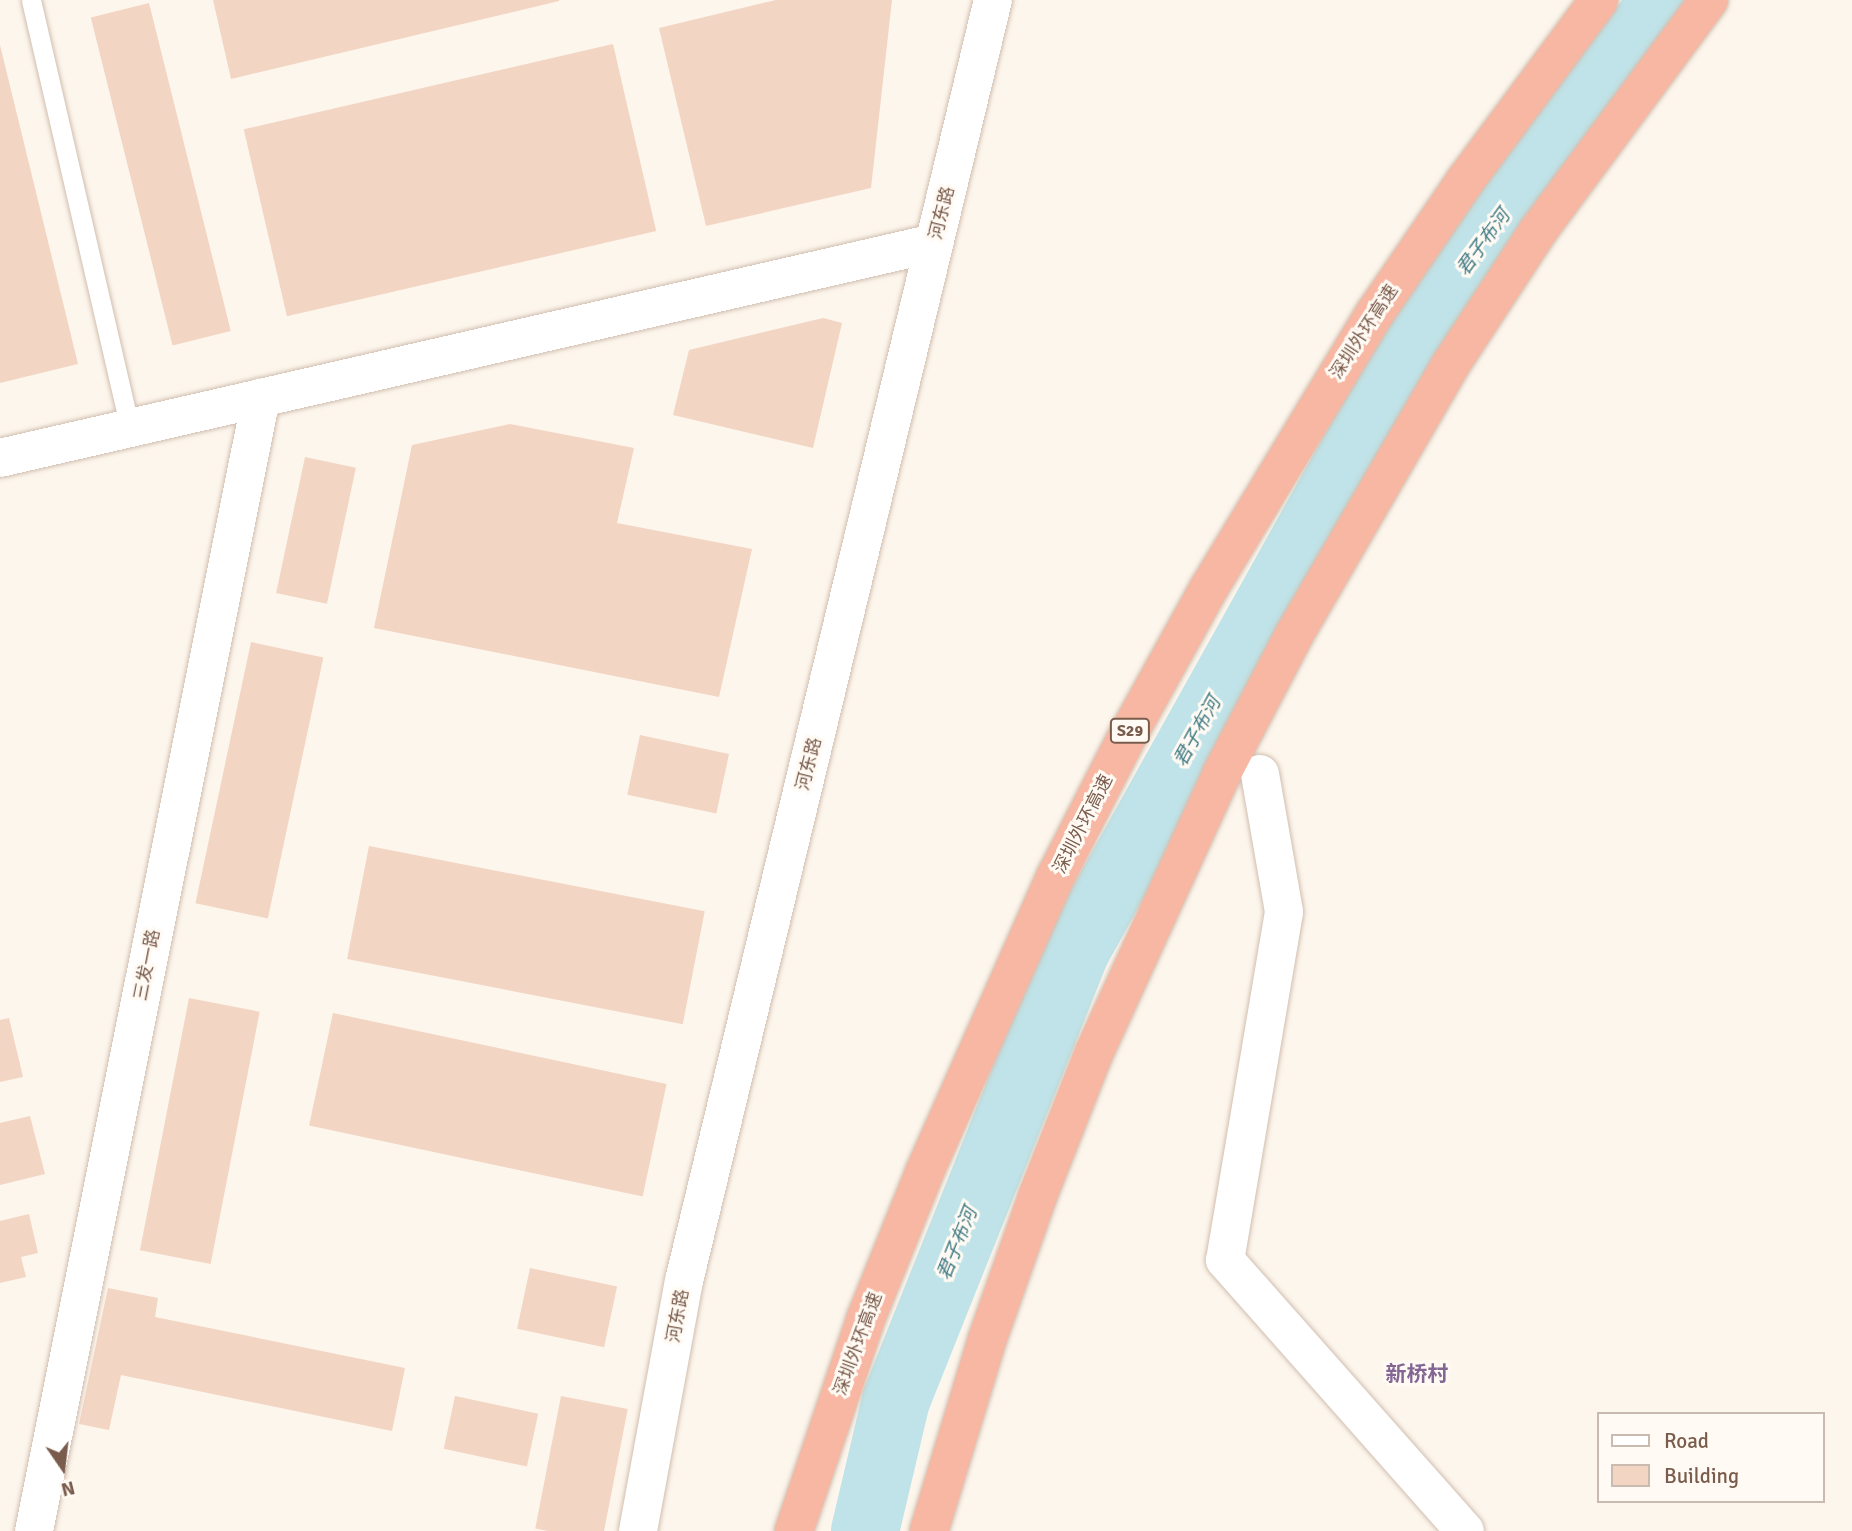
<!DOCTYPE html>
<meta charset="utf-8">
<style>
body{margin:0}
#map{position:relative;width:1852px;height:1531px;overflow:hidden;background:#fdf6ec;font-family:Signika,"Noto Sans SC",sans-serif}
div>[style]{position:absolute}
.river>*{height:68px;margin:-34px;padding:0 34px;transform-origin:34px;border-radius:34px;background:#bfe3e8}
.building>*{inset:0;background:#f3d5c3;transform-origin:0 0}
.roads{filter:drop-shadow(0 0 2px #d1beb0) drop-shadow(0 0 2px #d1beb0)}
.service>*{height:19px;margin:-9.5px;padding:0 9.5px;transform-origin:9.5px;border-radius:9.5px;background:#fff}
.minor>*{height:38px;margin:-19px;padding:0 19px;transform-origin:19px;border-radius:19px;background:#fff}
.motorway>*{height:38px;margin:-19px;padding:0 19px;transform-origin:19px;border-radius:19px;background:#f7b7a3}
span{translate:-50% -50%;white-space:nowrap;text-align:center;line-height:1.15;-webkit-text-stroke:6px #fffaf3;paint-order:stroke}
.shield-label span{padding:2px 5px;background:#fffaf3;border:2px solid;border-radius:5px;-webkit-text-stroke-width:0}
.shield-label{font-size:16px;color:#7a5c4d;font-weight:700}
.street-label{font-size:18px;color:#7a5c4d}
.water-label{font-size:19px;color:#437c86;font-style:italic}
.quarter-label{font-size:21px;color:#846695;font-weight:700}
.legend{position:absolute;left:1597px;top:1412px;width:228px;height:91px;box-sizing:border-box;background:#fffaf3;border:2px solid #cabbb1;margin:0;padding:9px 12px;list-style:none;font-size:21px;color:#7a5c4d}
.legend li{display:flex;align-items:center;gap:14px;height:35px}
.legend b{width:35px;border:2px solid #cabbb1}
.north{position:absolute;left:28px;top:1433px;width:70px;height:70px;-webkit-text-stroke:5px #fffaf3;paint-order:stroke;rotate:166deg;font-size:19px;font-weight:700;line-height:28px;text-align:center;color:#7a5c4d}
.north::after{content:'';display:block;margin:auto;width:24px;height:32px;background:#7a5c4d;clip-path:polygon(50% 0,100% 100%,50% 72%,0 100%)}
</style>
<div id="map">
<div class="river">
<i style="left:865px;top:1531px;width:135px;rotate:-76.7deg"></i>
<i style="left:896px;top:1400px;width:485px;rotate:-68.2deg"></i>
<i style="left:1076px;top:950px;width:719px;rotate:-60.87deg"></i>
<i style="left:1426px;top:322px;width:400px;rotate:-53.5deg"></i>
</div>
<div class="building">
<i style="clip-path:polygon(213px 0,559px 0,559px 1px,231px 79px)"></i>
<i style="clip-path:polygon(776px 0,892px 0,871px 188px,706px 226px,659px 28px)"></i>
<i style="left:149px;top:3px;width:338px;height:60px;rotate:76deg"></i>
<i style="left:613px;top:44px;width:192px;height:379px;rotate:77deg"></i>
<i style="clip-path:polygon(0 45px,78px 364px,0 383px)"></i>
<i style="clip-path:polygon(823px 318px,842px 323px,813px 448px,673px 415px,689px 350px)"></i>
<i style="clip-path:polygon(510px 424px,634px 448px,617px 523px,752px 549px,719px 697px,374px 628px,412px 445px)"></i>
<i style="left:305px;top:457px;width:52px;height:139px;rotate:12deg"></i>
<i style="left:251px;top:642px;width:74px;height:267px;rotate:12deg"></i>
<i style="left:640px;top:735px;width:91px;height:61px;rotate:12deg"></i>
<i style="left:369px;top:846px;width:342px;height:115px;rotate:11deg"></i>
<i style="left:189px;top:998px;width:72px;height:257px;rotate:11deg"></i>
<i style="left:333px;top:1013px;width:341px;height:115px;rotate:12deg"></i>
<i style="clip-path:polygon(9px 1018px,23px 1077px,0 1082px,0 1020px)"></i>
<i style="clip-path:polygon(30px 1116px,45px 1174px,0 1185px,0 1123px)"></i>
<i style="clip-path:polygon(29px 1214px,38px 1253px,21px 1257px,26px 1277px,0 1283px,0 1221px)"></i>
<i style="left:530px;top:1268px;width:89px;height:62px;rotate:12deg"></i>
<i style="clip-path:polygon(108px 1288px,158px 1298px,155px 1317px,405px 1368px,392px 1431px,121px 1375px,109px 1430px,79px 1424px)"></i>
<i style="left:455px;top:1396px;width:85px;height:54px;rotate:12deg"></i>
<i style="left:561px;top:1396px;width:68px;height:135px;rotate:11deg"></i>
</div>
<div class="roads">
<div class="service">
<i style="left:31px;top:0;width:439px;rotate:77deg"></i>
</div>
<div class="minor">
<i style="left:0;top:458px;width:958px;rotate:-12.96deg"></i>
<i style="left:1260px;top:774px;width:140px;rotate:80.1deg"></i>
<i style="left:1284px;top:912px;width:353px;rotate:99.6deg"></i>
<i style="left:1225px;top:1260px;width:362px;rotate:48.5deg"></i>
<i style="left:34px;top:1531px;width:1156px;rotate:-78.67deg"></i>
<i style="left:638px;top:1531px;width:254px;rotate:-79.6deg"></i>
<i style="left:684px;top:1281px;width:1318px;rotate:-76.44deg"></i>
</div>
<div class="motorway">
<i style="left:794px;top:1531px;width:225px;rotate:-71.3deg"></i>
<i style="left:866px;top:1318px;width:158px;rotate:-68.1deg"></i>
<i style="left:925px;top:1171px;width:323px;rotate:-66.1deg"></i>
<i style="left:1056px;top:876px;width:163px;rotate:-63deg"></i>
<i style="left:1130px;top:731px;width:163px;rotate:-61.1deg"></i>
<i style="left:1209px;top:588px;width:321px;rotate:-58.9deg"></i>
<i style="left:1375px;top:313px;width:160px;rotate:-55.7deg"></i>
<i style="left:1465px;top:181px;width:225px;rotate:-53.5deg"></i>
<i style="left:929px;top:1531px;width:200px;rotate:-73.1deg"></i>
<i style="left:987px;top:1340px;width:154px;rotate:-70.6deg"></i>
<i style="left:1038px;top:1195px;width:153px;rotate:-68.5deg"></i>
<i style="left:1094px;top:1053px;width:308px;rotate:-65.4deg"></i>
<i style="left:1222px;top:773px;width:156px;rotate:-62.4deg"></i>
<i style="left:1294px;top:635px;width:313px;rotate:-59.9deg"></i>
<i style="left:1451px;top:364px;width:159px;rotate:-56.8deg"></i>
<i style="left:1538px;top:231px;width:287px;rotate:-53.5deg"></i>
</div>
</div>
<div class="shield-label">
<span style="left:1130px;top:731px">S29</span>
</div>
<div class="street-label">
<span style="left:942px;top:213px;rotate:-76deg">河东路</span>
<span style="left:1364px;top:332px;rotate:-57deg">深圳外环高速</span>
<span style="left:809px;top:764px;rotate:-76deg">河东路</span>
<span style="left:1083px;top:824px;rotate:-63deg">深圳外环高速</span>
<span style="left:147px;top:965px;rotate:-79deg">三发一路</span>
<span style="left:678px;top:1316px;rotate:-80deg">河东路</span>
<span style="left:858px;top:1344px;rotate:-70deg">深圳外环高速</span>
</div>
<div class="water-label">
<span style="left:1484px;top:243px;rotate:-54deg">君子布河</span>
<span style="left:1198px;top:732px;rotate:-61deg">君子布河</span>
<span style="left:958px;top:1244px;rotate:-68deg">君子布河</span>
</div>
<div class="quarter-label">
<span style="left:1417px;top:1374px">新桥村</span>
</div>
<ul class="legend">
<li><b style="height:9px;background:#fff"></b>Road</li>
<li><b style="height:19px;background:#f3d5c3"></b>Building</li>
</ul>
<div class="north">N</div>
</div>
